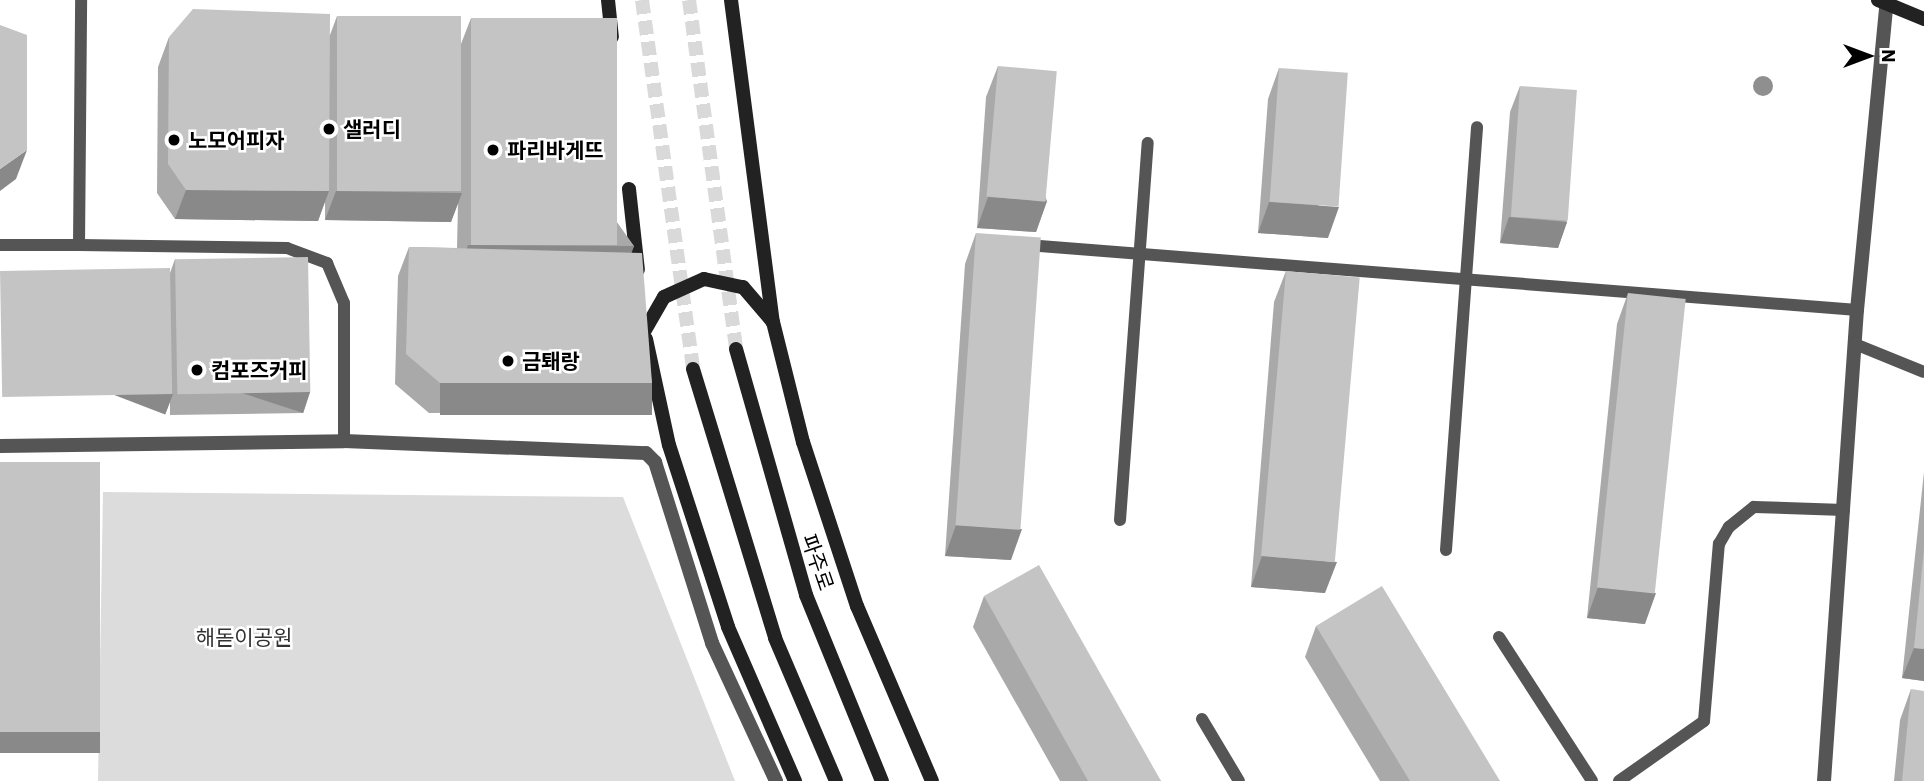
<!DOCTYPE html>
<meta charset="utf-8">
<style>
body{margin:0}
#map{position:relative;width:1924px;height:781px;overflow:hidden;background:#fff;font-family:"IBM Plex Sans","Noto Sans KR",sans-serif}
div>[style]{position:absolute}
.green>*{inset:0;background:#dcdcdc}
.secondary-tunnel>*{height:14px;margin-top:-7px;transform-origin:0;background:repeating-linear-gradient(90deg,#d9d9d9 0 14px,transparent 0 21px)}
.lane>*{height:12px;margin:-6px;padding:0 6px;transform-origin:6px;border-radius:6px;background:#555}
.street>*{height:14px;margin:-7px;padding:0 7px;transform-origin:7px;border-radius:7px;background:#555}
.secondary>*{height:14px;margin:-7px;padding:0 7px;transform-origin:7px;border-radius:7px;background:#222}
.trees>*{width:20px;height:20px;margin:-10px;border-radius:50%;background:#8f8f8f}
.wall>*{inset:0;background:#a9a9a9}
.shaded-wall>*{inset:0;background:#898989;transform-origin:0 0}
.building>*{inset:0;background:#c4c4c4;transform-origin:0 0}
.dots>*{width:19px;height:19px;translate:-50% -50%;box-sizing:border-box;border:4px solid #fff;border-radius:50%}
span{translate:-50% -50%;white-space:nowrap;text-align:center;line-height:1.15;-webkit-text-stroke:5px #fff;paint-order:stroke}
.poi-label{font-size:21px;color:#000;font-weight:700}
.left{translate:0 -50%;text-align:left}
.street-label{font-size:21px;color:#000}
.park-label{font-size:21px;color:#333}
.north{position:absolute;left:1833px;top:21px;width:70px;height:70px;-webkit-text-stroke:5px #fff;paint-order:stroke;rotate:90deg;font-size:19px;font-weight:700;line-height:28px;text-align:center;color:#000}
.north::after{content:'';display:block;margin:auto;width:24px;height:32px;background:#000;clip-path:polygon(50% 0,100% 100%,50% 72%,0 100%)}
</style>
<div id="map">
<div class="green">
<i style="clip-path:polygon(103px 492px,623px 497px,735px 781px,98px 781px)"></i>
</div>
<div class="secondary-tunnel">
<i style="left:642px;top:0;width:373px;rotate:82.1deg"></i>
<i style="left:689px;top:0;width:352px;rotate:82.3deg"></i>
</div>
<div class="lane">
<i style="left:0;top:245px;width:79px"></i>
<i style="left:79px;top:245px;width:245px;rotate:-89.5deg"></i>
<i style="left:79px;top:245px;width:208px;rotate:0.8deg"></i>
<i style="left:287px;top:248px;width:43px;rotate:20.6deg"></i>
<i style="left:327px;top:263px;width:43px;rotate:67deg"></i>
<i style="left:344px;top:303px;width:138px;rotate:90deg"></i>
<i style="left:1027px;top:245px;width:833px;rotate:4.48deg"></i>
<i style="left:1855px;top:344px;width:74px;rotate:22.1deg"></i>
<i style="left:1120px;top:520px;width:378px;rotate:-85.8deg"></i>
<i style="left:1446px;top:550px;width:424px;rotate:-85.8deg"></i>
<i style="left:1499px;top:637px;width:171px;rotate:57.1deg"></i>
<i style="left:1202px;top:719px;width:72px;rotate:59.2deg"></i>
<i style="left:1619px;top:781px;width:104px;rotate:-35.2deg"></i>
<i style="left:1704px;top:721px;width:178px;rotate:-85.2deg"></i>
<i style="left:1719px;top:544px;width:20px;rotate:-60deg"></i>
<i style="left:1729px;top:527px;width:32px;rotate:-39deg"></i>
<i style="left:1754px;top:507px;width:90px;rotate:1.9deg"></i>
</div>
<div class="street">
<i style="left:0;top:446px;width:344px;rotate:-0.8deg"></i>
<i style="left:344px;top:441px;width:302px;rotate:2.3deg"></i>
<i style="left:646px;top:453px;width:13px;rotate:45deg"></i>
<i style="left:655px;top:462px;width:190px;rotate:72.5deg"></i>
<i style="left:712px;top:643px;width:152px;rotate:65.1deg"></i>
<i style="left:1824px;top:781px;width:472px;rotate:-86deg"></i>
<i style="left:1857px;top:310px;width:311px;rotate:-84.5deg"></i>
</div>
<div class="secondary">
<i style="left:608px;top:0;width:37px;rotate:84deg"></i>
<i style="left:731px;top:0;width:325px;rotate:82.6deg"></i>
<i style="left:773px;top:322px;width:124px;rotate:76deg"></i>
<i style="left:803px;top:442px;width:173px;rotate:71.8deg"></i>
<i style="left:857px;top:606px;width:190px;rotate:66.8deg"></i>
<i style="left:1878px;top:0;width:50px;rotate:22.4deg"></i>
<i style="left:629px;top:189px;width:81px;rotate:83.7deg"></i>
<i style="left:645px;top:330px;width:38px;rotate:-60deg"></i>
<i style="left:664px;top:297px;width:44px;rotate:-24.2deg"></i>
<i style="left:704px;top:279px;width:40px;rotate:12deg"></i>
<i style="left:743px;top:287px;width:45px;rotate:49.5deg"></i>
<i style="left:646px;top:339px;width:108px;rotate:77.8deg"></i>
<i style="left:669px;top:445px;width:191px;rotate:72deg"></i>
<i style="left:728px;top:627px;width:168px;rotate:66.5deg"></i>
<i style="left:736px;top:349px;width:256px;rotate:74.1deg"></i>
<i style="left:806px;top:595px;width:201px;rotate:67.8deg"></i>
<i style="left:693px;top:369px;width:281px;rotate:73deg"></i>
<i style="left:775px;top:638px;width:155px;rotate:66.9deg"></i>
</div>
<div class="trees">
<i style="left:1763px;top:86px"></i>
</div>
<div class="wall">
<i style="clip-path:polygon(337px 16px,461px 44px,471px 18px,634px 246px,631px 253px,652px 383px,641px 412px,429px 413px,395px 384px,398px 276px,409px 247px,457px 248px,458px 203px,451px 222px,325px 220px,325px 201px,318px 221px,175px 219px,157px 193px,158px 67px,169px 37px,330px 35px)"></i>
<i style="clip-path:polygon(998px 66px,1047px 201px,1036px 232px,977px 228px,986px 97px)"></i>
<i style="clip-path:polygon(1279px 68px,1328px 238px,1258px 233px,1268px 99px)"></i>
<i style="clip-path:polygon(1520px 86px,1567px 222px,1558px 248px,1500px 243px,1510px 112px)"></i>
<i style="clip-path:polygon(976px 233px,1011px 560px,945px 556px,965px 264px)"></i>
<i style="clip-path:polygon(175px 259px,310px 392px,303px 413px,170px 415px,170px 402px,165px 415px,170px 273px)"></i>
<i style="clip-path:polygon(1286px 271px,1325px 593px,1251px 587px,1274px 302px)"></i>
<i style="clip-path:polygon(1628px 293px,1645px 624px,1587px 618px,1617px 324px)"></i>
<i style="clip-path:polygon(1924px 472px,1924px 681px,1902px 678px)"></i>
<i style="clip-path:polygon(984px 596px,1161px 781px,1060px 781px,973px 627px)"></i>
<i style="clip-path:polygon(1316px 626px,1500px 781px,1380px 781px,1305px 657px)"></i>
<i style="clip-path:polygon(1911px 689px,1924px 781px,1894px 781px,1900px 720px)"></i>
</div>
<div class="shaded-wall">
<i style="clip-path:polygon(27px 150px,16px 179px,0 191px,0 169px)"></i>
<i style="clip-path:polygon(186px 190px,329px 191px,318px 221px,175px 219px)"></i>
<i style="clip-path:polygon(336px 191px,462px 193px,451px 222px,325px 220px)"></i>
<i style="clip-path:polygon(988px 197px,1047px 201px,1036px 232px,977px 228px)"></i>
<i style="clip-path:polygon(1269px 202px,1339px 207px,1328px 238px,1258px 233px)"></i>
<i style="clip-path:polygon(1509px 217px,1567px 222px,1558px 248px,1500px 243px)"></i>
<i style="clip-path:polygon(468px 245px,634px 246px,623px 276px,457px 274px)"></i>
<i style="left:440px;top:383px;width:212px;height:32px"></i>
<i style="left:310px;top:392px;width:22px;height:132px;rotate:108deg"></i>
<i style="left:173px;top:394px;width:22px;height:173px;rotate:111deg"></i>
<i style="clip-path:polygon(956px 525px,1022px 529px,1011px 560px,945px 556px)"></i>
<i style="clip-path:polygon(1262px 556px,1337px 562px,1325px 593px,1251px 587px)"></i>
<i style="clip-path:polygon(1598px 587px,1656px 593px,1645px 624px,1587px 618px)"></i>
<i style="clip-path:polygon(1914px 648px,1924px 649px,1924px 681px,1902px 678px)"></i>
<i style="left:0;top:732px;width:100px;height:21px"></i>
</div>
<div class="building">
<i style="clip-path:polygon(193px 9px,330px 14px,329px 191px,186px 190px,168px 164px,169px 37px)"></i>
<i style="left:337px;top:16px;width:124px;height:175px"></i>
<i style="left:471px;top:18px;width:146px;height:227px"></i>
<i style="clip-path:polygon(0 25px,27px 35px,27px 150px,0 169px)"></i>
<i style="left:998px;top:66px;width:59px;height:131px;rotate:5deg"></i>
<i style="left:1279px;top:68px;width:69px;height:134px;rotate:4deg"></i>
<i style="left:1520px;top:86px;width:57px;height:131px;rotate:4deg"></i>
<i style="left:976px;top:233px;width:65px;height:293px;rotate:4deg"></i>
<i style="clip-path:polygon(409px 247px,642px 253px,652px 383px,440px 383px,406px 354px)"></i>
<i style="left:308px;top:257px;width:135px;height:133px;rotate:89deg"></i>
<i style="left:170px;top:268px;width:126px;height:170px;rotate:89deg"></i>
<i style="left:1286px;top:271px;width:74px;height:286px;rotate:5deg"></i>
<i style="left:1628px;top:293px;width:58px;height:296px;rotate:6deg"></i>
<i style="left:0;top:462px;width:100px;height:270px"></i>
<i style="clip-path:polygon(1924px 549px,1924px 649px,1914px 648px)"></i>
<i style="clip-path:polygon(1039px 565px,1161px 781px,1088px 781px,984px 596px)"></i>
<i style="clip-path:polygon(1382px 586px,1500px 781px,1410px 781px,1316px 626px)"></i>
<i style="clip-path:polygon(1911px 689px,1924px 691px,1924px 781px,1902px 781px)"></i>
</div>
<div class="dots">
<i style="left:329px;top:129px;background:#000"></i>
<i style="left:174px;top:140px;background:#000"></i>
<i style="left:493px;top:150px;background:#000"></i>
<i style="left:508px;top:361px;background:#000"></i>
<i style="left:197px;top:370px;background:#000"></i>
</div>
<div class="poi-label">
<span class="left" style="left:343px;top:129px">샐러디</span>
<span class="left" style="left:188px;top:140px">노모어피자</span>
<span class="left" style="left:507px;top:150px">파리바게뜨</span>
<span class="left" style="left:522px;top:361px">금퇘랑</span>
<span class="left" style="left:211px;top:370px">컴포즈커피</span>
</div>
<div class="street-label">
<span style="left:818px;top:562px;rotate:71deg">파주로</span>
</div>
<div class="park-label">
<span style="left:244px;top:637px">해돋이공원</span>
</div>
<div class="north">N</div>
</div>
